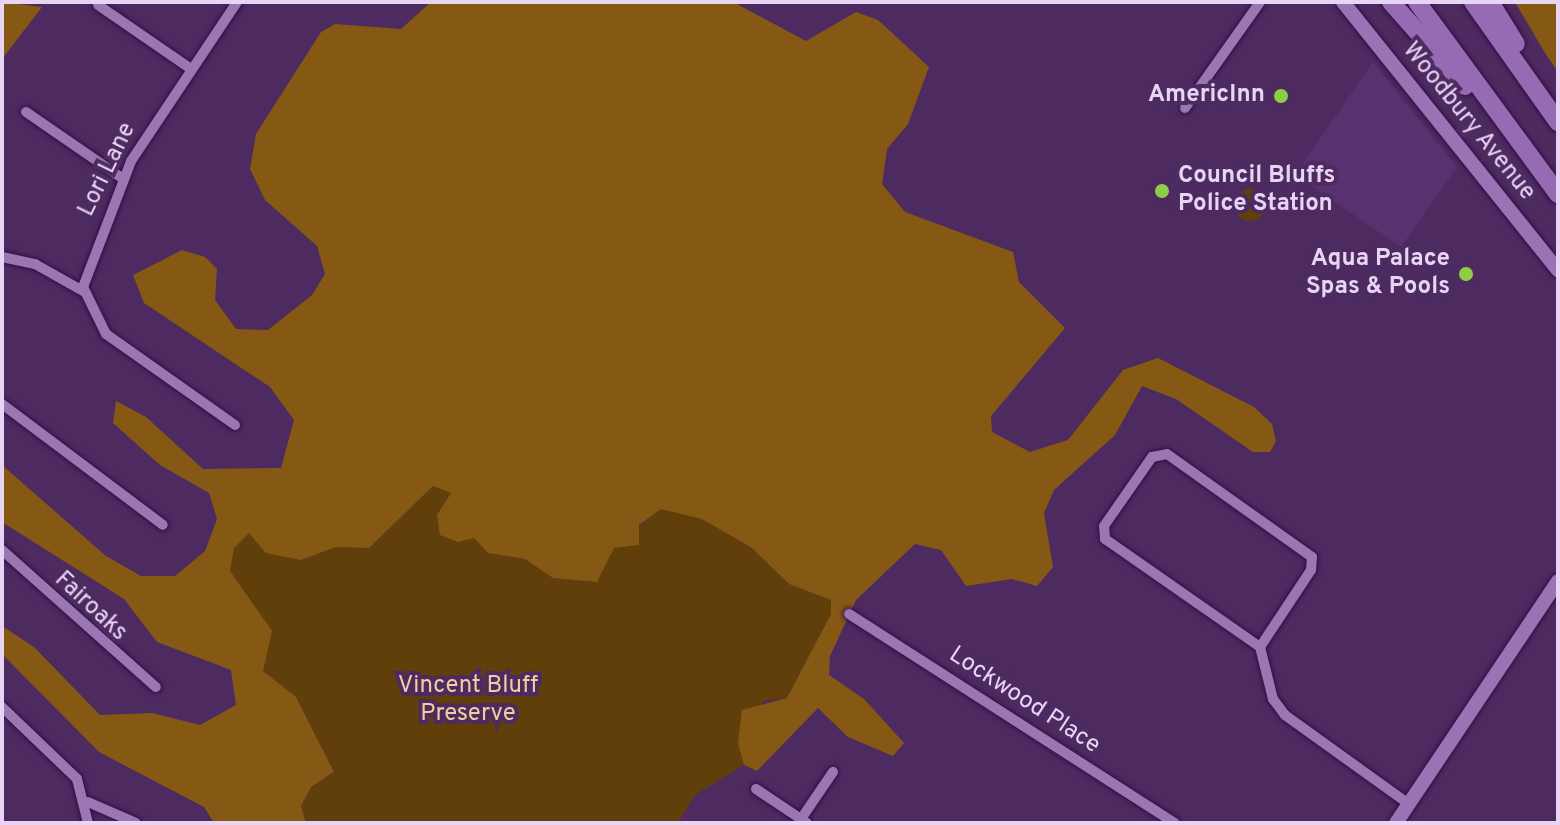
<!DOCTYPE html>
<style>
body{margin:0}
#map{position:relative;width:1560px;height:825px;overflow:hidden;background:#4d2b61;font-family:Overpass,sans-serif}
div>[style]{position:absolute}
.built>*{inset:0;background:#58316f}
.green>*{inset:0;background:#613f0b}
.round{border-radius:50%}
.forest>*{inset:0;background:#855814}
.roads{filter:drop-shadow(0 0 2px #320f45) drop-shadow(0 0 2px #320f45)}
.minor>*{height:10px;margin:-5px;padding:0 5px;transform-origin:5px;border-radius:5px;background:#9a76b2}
.secondary>*{height:14px;margin:-7px;padding:0 7px;transform-origin:7px;border-radius:7px;background:#9973b3}
.motorway>*{height:18px;margin:-9px;padding:0 9px;transform-origin:9px;border-radius:9px;background:#976bb4}
.dots>*{width:22px;height:22px;translate:-50% -50%;box-sizing:border-box;border:4px solid #4d2b61;border-radius:50%}
span{translate:-50% -50%;white-space:nowrap;text-align:center;line-height:1.15;-webkit-text-stroke:8px #4d2b61;paint-order:stroke}
.poi-label{font-size:24px;color:#e8d5f5;font-weight:700}
.right{translate:-100% -50%;text-align:right}
.left{translate:0 -50%;text-align:left}
.street-label{font-size:24px;color:#e8d5f5}
.park-label{font-size:24px;color:#f5cc9c}
.frame{position:absolute;inset:0;border:4px solid #e8d5f5;pointer-events:none}
</style>
<div id="map">
<div class="built">
<i style="clip-path:polygon(1373px 62px,1457px 167px,1401px 247px,1295px 175px)"></i>
</div>
<div class="green">
<i class="round" style="left:1234px;top:189px;width:32px;height:32px"></i>
<i style="clip-path:polygon(433px 486px,452px 493px,488px 553px,525px 559px,554px 578px,597px 582px,614px 548px,661px 508px,702px 519px,752px 548px,789px 584px,831px 600px,831px 614px,787px 698px,764px 701px,738px 743px,744px 765px,695px 795px,678px 823px,306px 823px,301px 806px,311px 787px,334px 773px,296px 697px,263px 671px,271px 631px,229px 571px,234px 548px,249px 533px,301px 560px,336px 547px,369px 548px)"></i>
</div>
<div class="forest">
<i style="clip-path:polygon(2px 2px,42px 7px,2px 59px)"></i>
<i style="clip-path:polygon(431px 2px,733px 2px,806px 41px,856px 12px,878px 20px,929px 67px,908px 124px,887px 149px,882px 184px,905px 212px,1013px 252px,1019px 282px,1065px 328px,991px 416px,992px 432px,1030px 452px,1068px 440px,1123px 370px,1158px 358px,1254px 407px,1272px 424px,1276px 441px,1270px 452px,1253px 452px,1176px 399px,1142px 386px,1115px 435px,1054px 490px,1044px 513px,1053px 567px,1037px 586px,1012px 579px,966px 586px,941px 550px,915px 544px,856px 600px,830px 656px,829px 675px,864px 699px,904px 743px,893px 756px,848px 737px,818px 708px,757px 771px,744px 765px,738px 743px,742px 710px,787px 698px,831px 614px,831px 600px,789px 584px,752px 548px,702px 519px,661px 509px,639px 525px,639px 545px,614px 548px,597px 582px,553px 578px,525px 559px,488px 553px,474px 538px,458px 542px,440px 535px,437px 515px,451px 493px,433px 486px,369px 548px,336px 547px,301px 560px,266px 553px,249px 533px,234px 548px,230px 571px,272px 631px,263px 671px,296px 697px,334px 772px,311px 787px,301px 806px,306px 823px,214px 823px,204px 807px,99px 752px,2px 654px,2px 626px,34px 647px,100px 715px,152px 713px,200px 725px,236px 705px,231px 670px,157px 642px,124px 599px,2px 522px,2px 465px,106px 556px,141px 576px,175px 576px,205px 551px,217px 519px,209px 493px,160px 465px,113px 423px,116px 401px,146px 417px,203px 469px,281px 468px,294px 420px,270px 387px,144px 303px,133px 275px,182px 250px,205px 257px,217px 269px,215px 300px,236px 329px,268px 330px,312px 295px,325px 274px,317px 246px,265px 200px,250px 169px,256px 134px,321px 32px,335px 24px,401px 29px)"></i>
<i style="clip-path:polygon(1515px 2px,1558px 2px,1558px 72px,1545px 53px)"></i>
</div>
<div class="roads">
<div class="minor">
<i style="left:98px;top:5px;width:113px;rotate:34.5deg"></i>
<i style="left:1185px;top:108px;width:130px;rotate:-54.7deg"></i>
<i style="left:26px;top:112px;width:116px;rotate:34.5deg"></i>
<i style="left:2px;top:257px;width:34px;rotate:12deg"></i>
<i style="left:35px;top:264px;width:55px;rotate:29.4deg"></i>
<i style="left:2px;top:404px;width:201px;rotate:36.9deg"></i>
<i style="left:235px;top:425px;width:158px;rotate:-144.8deg"></i>
<i style="left:106px;top:334px;width:52px;rotate:-116.1deg"></i>
<i style="left:83px;top:287px;width:135px;rotate:-69.1deg"></i>
<i style="left:131px;top:161px;width:191px;rotate:-56.3deg"></i>
<i style="left:1167px;top:454px;width:178px;rotate:35.4deg"></i>
<i style="left:1312px;top:557px;width:13px;rotate:94deg"></i>
<i style="left:1311px;top:570px;width:92px;rotate:123.5deg"></i>
<i style="left:1260px;top:647px;width:189px;rotate:-145.1deg"></i>
<i style="left:1105px;top:539px;width:13px;rotate:-94deg"></i>
<i style="left:1104px;top:526px;width:84px;rotate:-55.2deg"></i>
<i style="left:1152px;top:457px;width:15px;rotate:-11deg"></i>
<i style="left:2px;top:550px;width:206px;rotate:41.7deg"></i>
<i style="left:849px;top:614px;width:387px;rotate:32.7deg"></i>
<i style="left:1260px;top:647px;width:54px;rotate:76deg"></i>
<i style="left:1273px;top:699px;width:20px;rotate:53deg"></i>
<i style="left:1285px;top:715px;width:153px;rotate:35.7deg"></i>
<i style="left:2px;top:707px;width:104px;rotate:43.8deg"></i>
<i style="left:77px;top:779px;width:45px;rotate:76deg"></i>
<i style="left:756px;top:789px;width:61px;rotate:33.7deg"></i>
<i style="left:88px;top:802px;width:52px;rotate:23.6deg"></i>
<i style="left:801px;top:819px;width:57px;rotate:-55.8deg"></i>
</div>
<div class="secondary">
<i style="left:1343px;top:2px;width:344px;rotate:51.3deg"></i>
<i style="left:1396px;top:823px;width:291px;rotate:-56.2deg"></i>
</div>
<div class="motorway">
<i style="left:1391px;top:2px;width:112px;rotate:48.6deg"></i>
<i style="left:1417px;top:2px;width:238px;rotate:53.7deg"></i>
<i style="left:1473px;top:2px;width:147px;rotate:54.7deg"></i>
<i style="left:1490px;top:2px;width:49px;rotate:58.2deg"></i>
</div>
</div>
<div class="dots">
<i style="left:1281px;top:96px;background:#8dce44"></i>
<i style="left:1162px;top:191px;background:#8dce44"></i>
<i style="left:1466px;top:274px;background:#8dce44"></i>
</div>
<div class="poi-label">
<span class="right" style="left:1265px;top:96px">AmericInn</span>
<span class="left" style="left:1178px;top:191px">Council Bluffs<br>Police Station</span>
<span class="right" style="left:1450px;top:274px">Aqua Palace<br>Spas &amp; Pools</span>
</div>
<div class="street-label">
<span style="left:1468px;top:122px;rotate:51deg">Woodbury Avenue</span>
<span style="left:108px;top:170px;rotate:-64deg">Lori Lane</span>
<span style="left:90px;top:607px;rotate:43deg">Fairoaks</span>
<span style="left:1024px;top:701px;rotate:33deg">Lockwood Place</span>
</div>
<div class="park-label">
<span style="left:468px;top:701px">Vincent Bluff<br>Preserve</span>
</div>
<div class="frame"></div>
</div>
